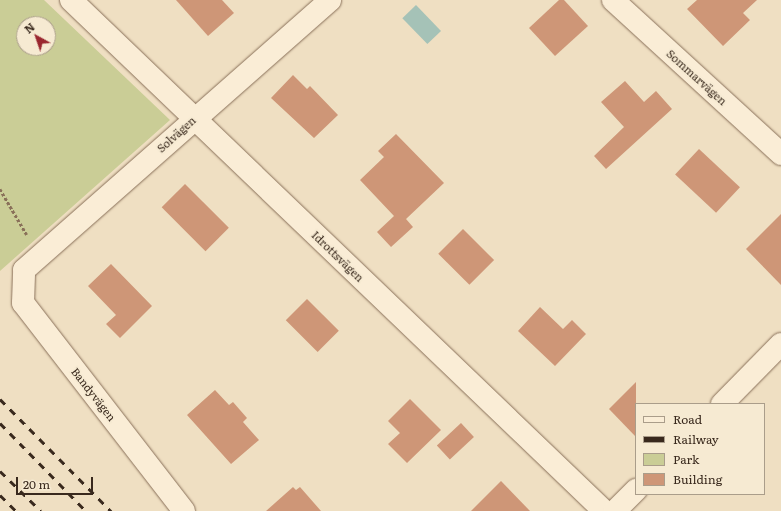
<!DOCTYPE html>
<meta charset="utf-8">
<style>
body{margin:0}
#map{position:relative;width:781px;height:511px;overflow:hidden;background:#efdfc2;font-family:Literata,serif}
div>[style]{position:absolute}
.green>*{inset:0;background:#cacd96}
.water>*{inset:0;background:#a5c2b7;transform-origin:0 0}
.building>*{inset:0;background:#ce9677;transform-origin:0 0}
.path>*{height:2.5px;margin-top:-1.25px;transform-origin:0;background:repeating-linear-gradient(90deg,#897059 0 3px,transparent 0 5px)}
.roads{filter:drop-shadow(0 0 1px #897059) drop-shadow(0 0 1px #897059)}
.street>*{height:22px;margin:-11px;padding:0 11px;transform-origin:11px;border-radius:11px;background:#faedd6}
.rail>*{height:3px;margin-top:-1.5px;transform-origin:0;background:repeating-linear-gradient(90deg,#39291d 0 7px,transparent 0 14px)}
span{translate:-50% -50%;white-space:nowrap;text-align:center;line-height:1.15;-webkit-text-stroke:3.5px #f6ead2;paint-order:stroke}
.street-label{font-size:11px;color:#39291d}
.legend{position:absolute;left:635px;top:403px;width:130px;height:92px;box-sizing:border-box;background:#f6ead2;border:1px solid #aa9d8a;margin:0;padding:5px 7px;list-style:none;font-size:12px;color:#39291d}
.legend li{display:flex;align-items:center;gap:8px;height:20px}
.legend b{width:20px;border:1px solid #aa9d8a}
.north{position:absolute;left:16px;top:16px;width:40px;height:40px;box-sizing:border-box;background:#f6ead2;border:1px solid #aa9d8a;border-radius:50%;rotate:320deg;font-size:11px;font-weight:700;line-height:16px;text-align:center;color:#39291d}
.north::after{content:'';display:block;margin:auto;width:14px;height:18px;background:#9a272f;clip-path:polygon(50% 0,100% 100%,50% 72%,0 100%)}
.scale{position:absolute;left:16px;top:477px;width:77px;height:18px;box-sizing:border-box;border:2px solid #39291d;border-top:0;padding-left:5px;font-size:12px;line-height:14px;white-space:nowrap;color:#39291d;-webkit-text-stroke:3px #f6ead2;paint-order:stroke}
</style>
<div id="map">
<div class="green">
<i style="clip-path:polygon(evenodd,0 0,44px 0,170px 120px,0 271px,0 0,24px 24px,48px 24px,48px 48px,24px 48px,24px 24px)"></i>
</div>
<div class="water">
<i style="left:416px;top:5px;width:36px;height:19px;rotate:46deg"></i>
</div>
<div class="building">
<i style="clip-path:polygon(176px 0,222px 0,234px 13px,208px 36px)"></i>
<i style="clip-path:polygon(559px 0,564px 0,588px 26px,555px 56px,529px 28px)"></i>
<i style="clip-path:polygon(697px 0,757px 0,743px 13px,750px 20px,723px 46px,687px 9px)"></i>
<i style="clip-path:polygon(293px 75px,307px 89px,310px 86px,338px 115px,314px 138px,271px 98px)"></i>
<i style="clip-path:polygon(625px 81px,644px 102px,656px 91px,672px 109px,606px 169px,594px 156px,624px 127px,601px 102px)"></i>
<i style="clip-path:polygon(396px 134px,444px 183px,406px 219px,413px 227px,391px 247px,377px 232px,394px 216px,360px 180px,384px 157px,378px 151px)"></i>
<i style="left:699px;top:149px;width:56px;height:35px;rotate:43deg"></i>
<i style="left:185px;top:184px;width:62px;height:33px;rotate:45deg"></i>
<i style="clip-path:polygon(781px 214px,781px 285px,746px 249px)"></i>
<i style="left:463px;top:229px;width:44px;height:35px;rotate:45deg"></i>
<i style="clip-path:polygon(111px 264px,152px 306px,120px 338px,106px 324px,116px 315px,88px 286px)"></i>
<i style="left:307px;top:299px;width:45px;height:30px;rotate:45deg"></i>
<i style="clip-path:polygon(540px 307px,563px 329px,572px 320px,586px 334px,555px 366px,518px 331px)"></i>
<i style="clip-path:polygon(636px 382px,636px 437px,609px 409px)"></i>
<i style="clip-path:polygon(215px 390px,229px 405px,233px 402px,247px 418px,243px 422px,259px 440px,231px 464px,187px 415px)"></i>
<i style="clip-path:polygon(410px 399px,441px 430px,407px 463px,388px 444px,400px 433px,388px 421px)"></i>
<i style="left:461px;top:423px;width:19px;height:33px;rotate:47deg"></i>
<i style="clip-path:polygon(501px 481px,530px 511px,471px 511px)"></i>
<i style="clip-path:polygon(293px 487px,296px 490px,300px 487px,321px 511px,266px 511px)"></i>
</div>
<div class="path">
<i style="left:0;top:189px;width:53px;rotate:59.6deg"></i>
</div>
<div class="roads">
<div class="street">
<i style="left:71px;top:0;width:738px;rotate:43.79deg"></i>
<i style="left:613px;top:0;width:228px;rotate:42.5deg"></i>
<i style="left:722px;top:404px;width:84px;rotate:-45.5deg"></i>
<i style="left:184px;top:511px;width:263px;rotate:-127.7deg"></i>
<i style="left:23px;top:303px;width:33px;rotate:-88deg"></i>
<i style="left:24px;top:270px;width:408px;rotate:-41.4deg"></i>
<i style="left:615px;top:511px;width:30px;rotate:-45deg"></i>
</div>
</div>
<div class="rail">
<i style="left:0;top:399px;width:158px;rotate:45.3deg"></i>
<i style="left:0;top:423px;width:123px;rotate:45.7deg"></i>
<i style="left:0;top:471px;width:57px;rotate:44.3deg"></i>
<i style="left:0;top:495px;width:23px;rotate:45deg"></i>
</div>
<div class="street-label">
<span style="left:697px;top:77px;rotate:42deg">Sommarvägen</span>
<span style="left:176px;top:134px;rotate:-42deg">Solvägen</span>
<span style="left:338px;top:256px;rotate:44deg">Idrottsvägen</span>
<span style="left:94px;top:394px;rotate:52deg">Bandyvägen</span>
</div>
<ul class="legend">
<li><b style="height:5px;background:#faedd6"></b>Road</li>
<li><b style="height:5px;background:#39291d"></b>Railway</li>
<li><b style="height:11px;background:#cacd96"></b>Park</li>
<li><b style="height:11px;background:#ce9677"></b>Building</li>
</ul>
<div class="north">N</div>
<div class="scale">20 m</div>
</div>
